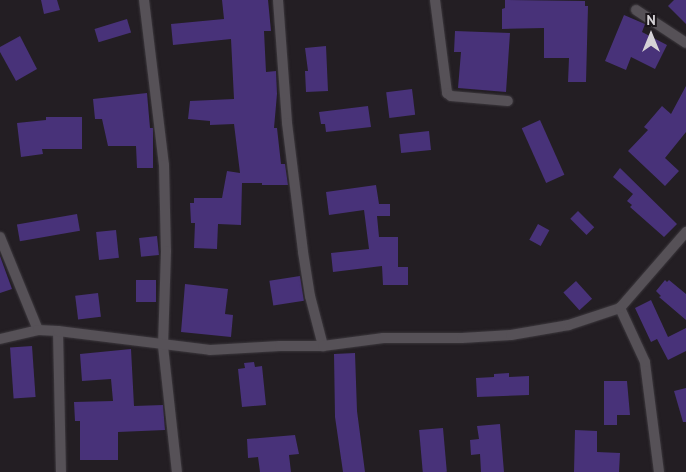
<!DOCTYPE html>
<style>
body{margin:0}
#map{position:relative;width:686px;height:472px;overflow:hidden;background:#231e23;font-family:"PT Sans",sans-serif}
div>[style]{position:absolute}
.building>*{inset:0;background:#483279;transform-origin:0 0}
.roads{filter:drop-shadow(0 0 1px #3c383d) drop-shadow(0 0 1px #3c383d)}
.street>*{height:10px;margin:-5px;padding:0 5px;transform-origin:5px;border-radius:5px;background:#565157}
span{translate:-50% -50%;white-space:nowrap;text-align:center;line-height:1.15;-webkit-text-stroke:4px #1a151a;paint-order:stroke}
.north{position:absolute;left:626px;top:10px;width:50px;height:50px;-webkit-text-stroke:4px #1a151a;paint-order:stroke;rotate:0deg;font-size:14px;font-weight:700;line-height:20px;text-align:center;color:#d5d2d6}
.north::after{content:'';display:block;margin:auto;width:18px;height:22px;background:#d5d2d6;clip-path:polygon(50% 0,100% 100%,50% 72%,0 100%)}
</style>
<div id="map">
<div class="building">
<i style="clip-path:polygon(41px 0,57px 0,60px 10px,44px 14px)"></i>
<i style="clip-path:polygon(222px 0,268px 0,271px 31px,264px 31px,266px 72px,276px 71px,277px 94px,274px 128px,277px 128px,281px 164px,285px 164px,288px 185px,262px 185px,262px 183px,242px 183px,241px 225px,218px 224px,217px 249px,194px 248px,195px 223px,191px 223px,190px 203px,194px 203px,194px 198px,222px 198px,227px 171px,240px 173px,234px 124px,210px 125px,210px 121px,188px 119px,190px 101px,234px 99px,231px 39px,173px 45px,171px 24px,224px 19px)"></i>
<i style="clip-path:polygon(505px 0,585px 1px,585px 6px,588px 6px,586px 82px,568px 82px,569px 58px,544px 58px,544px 28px,502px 29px,502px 9px,505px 8px)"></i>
<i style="clip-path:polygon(674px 0,686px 0,686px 24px,668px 6px)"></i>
<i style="clip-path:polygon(624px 15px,645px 24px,642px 32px,667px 45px,655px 69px,631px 57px,626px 70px,605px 61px)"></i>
<i style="left:127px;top:19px;width:14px;height:34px;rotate:73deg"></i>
<i style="clip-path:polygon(455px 31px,510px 33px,506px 92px,458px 88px,461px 52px,454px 52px)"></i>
<i style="clip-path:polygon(20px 36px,37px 69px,16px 81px,0 52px,0 47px)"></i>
<i style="clip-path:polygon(326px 46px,328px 91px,306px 92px,305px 71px,308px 71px,305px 48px)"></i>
<i style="clip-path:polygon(686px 86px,686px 132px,665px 158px,679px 171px,665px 186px,628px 151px,648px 130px,644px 127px,662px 106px,671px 114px)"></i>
<i style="left:412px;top:89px;width:26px;height:26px;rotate:83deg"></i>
<i style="clip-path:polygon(147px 93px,150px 128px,153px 128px,153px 168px,137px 168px,136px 146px,108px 146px,102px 119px,95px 119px,93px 99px)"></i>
<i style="clip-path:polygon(368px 106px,371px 127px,326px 132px,325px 124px,321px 124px,319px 112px)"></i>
<i style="clip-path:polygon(46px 117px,82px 117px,82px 149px,42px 149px,43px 154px,21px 157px,17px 123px,46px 120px)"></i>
<i style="left:540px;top:120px;width:60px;height:20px;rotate:66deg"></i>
<i style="left:429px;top:131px;width:19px;height:30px;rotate:84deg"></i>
<i style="clip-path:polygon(620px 168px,677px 224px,664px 237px,630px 207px,632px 205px,627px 201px,633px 194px,613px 177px)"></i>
<i style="clip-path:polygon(376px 185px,379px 204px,390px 204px,390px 216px,377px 216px,379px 237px,398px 237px,398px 267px,408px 267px,408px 285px,383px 285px,382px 266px,333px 272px,331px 253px,369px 249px,364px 210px,329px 215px,326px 192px)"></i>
<i style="left:578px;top:211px;width:23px;height:11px;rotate:45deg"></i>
<i style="left:77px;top:214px;width:17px;height:61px;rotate:80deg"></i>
<i style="left:538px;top:224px;width:13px;height:18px;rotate:29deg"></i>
<i style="left:116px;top:230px;width:28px;height:20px;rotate:84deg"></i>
<i style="left:157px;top:236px;width:19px;height:18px;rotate:84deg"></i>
<i style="clip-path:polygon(0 256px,12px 289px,0 293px)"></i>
<i style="left:300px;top:276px;width:25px;height:31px;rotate:81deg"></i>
<i style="left:136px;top:280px;width:20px;height:22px"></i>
<i style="clip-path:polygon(665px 280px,667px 282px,669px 280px,686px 294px,686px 320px,659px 297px,661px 296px,656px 291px)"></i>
<i style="left:576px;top:281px;width:24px;height:17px;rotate:48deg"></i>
<i style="clip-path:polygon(185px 284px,228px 289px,225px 314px,233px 315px,231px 337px,181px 332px)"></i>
<i style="left:98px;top:293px;width:24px;height:23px;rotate:83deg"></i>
<i style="clip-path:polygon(651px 300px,668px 337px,686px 328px,686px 351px,668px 360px,657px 339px,651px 342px,635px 308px)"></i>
<i style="left:32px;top:346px;width:51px;height:22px;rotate:86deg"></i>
<i style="clip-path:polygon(131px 349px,134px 406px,163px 405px,165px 430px,118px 432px,118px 460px,80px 460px,80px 421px,75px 421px,74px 402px,113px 401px,111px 379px,82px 381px,80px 354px)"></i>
<i style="clip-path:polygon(355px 353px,357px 411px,365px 472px,343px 472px,335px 417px,334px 354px)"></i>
<i style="clip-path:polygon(254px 362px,255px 367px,262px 366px,266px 405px,242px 407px,238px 369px,245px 368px,244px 363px)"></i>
<i style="clip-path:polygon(509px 373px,509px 377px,529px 376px,529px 395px,477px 397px,476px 378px,494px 377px,494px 374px)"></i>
<i style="clip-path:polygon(604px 381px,627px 381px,630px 415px,617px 415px,617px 425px,604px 425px)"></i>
<i style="clip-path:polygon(686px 388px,686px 422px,683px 422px,674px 391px)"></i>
<i style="clip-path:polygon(500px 424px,504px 472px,481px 472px,480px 454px,471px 455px,470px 440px,479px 439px,477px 426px)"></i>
<i style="left:443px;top:428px;width:44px;height:24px;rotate:85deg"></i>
<i style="clip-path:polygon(575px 430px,597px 431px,597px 452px,620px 453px,619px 472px,574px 472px)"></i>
<i style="clip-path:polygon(295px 435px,299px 454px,289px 455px,291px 472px,260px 472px,258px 457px,248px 458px,247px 439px)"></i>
</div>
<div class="roads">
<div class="street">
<i style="left:144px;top:0;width:166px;rotate:83.1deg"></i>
<i style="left:164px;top:165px;width:86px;rotate:88.7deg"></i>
<i style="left:166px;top:251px;width:95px;rotate:91.8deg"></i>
<i style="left:163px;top:346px;width:127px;rotate:83.7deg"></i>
<i style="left:278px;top:0;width:123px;rotate:85.8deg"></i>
<i style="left:287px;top:123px;width:130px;rotate:82.9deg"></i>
<i style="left:303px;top:252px;width:45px;rotate:81deg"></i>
<i style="left:310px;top:296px;width:52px;rotate:75.4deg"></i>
<i style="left:435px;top:0;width:94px;rotate:82.6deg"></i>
<i style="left:447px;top:93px;width:5px;rotate:37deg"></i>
<i style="left:451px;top:96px;width:57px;rotate:5deg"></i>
<i style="left:636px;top:10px;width:60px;rotate:33.4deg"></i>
<i style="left:0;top:237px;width:100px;rotate:67.8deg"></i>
<i style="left:58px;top:331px;width:141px;rotate:88.8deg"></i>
<i style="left:0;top:339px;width:39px;rotate:-13deg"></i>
<i style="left:38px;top:330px;width:20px;rotate:3deg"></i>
<i style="left:58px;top:331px;width:153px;rotate:7.1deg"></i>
<i style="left:210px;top:350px;width:70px;rotate:-3.3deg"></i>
<i style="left:280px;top:346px;width:43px"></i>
<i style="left:323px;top:346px;width:61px;rotate:-7.6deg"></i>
<i style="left:383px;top:338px;width:79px"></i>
<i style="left:462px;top:338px;width:49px;rotate:-3.5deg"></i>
<i style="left:511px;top:335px;width:59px;rotate:-9.8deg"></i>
<i style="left:569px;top:325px;width:54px;rotate:-18.4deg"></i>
<i style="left:659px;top:472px;width:111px;rotate:-97.3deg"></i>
<i style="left:645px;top:362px;width:60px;rotate:-114.8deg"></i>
<i style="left:620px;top:308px;width:101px;rotate:-49deg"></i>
</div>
</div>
<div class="north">N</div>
</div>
